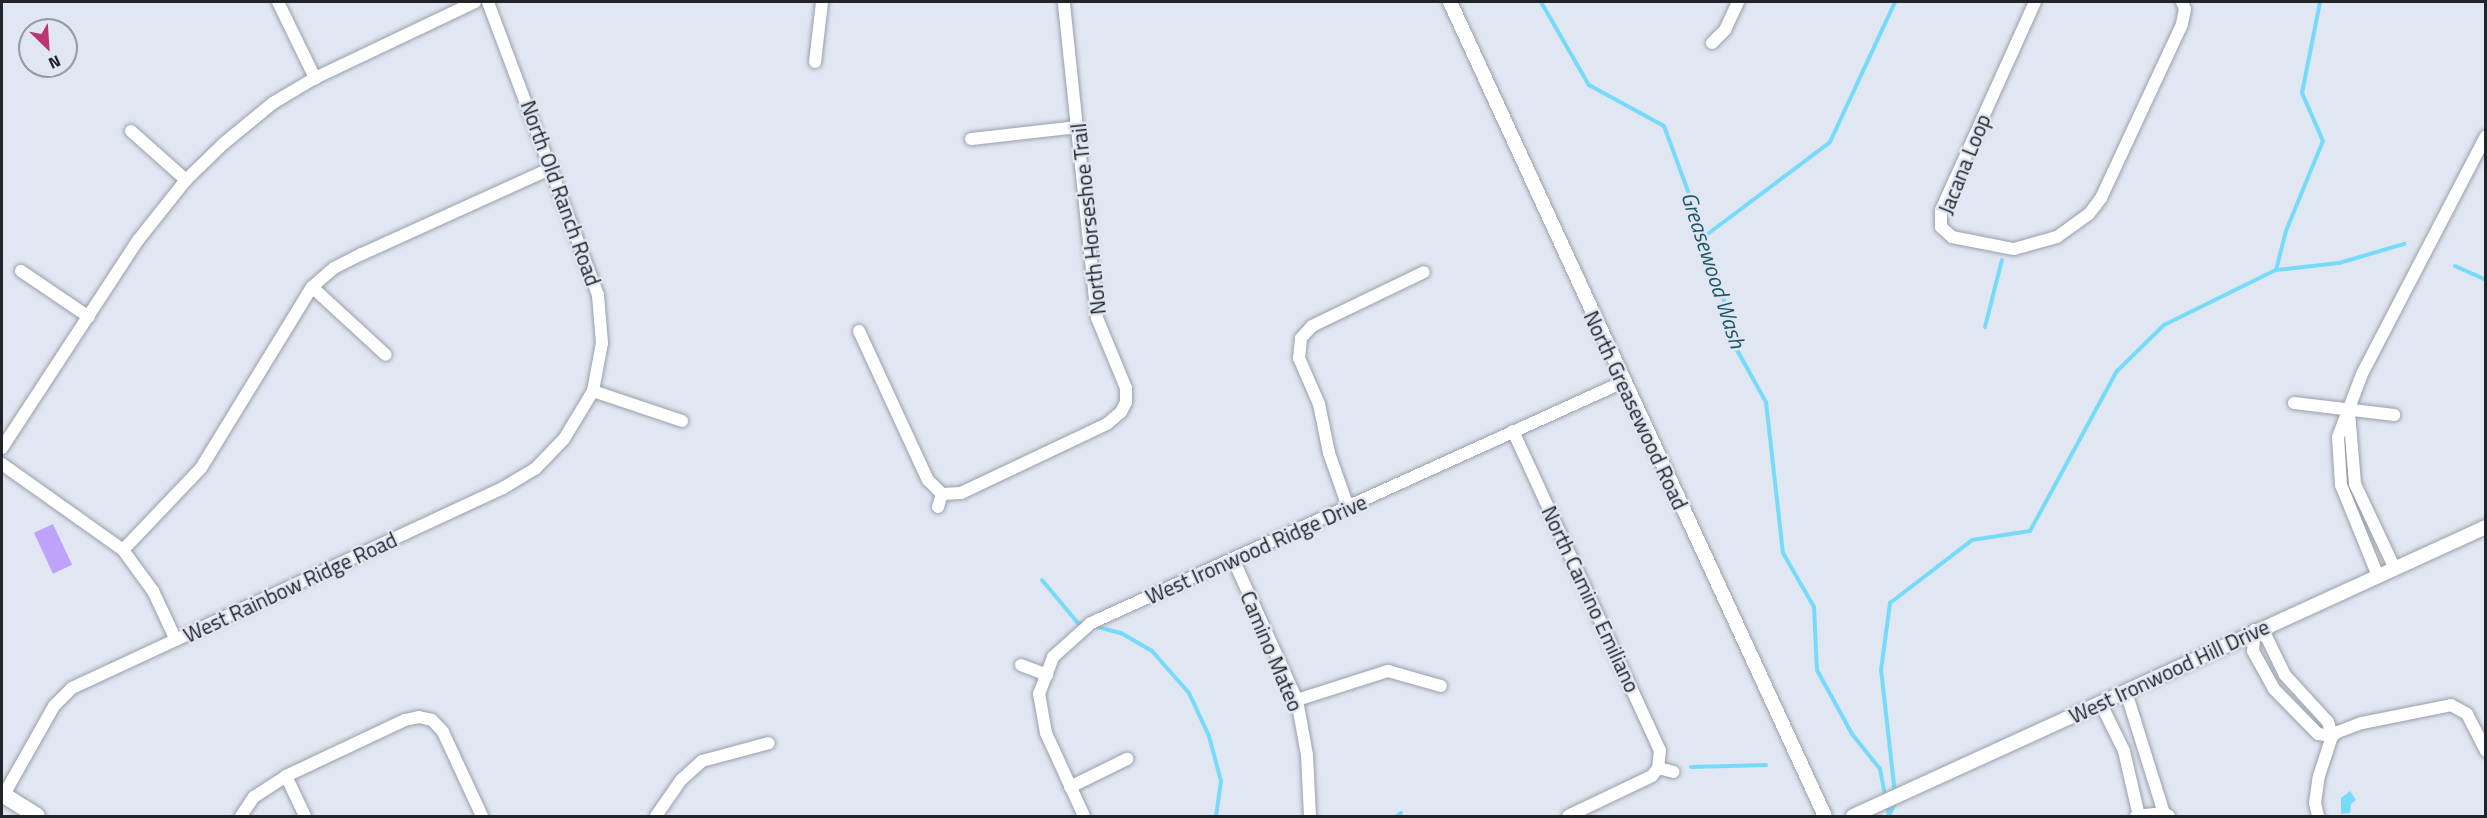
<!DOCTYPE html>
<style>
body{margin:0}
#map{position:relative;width:2487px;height:818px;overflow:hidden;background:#e0e7f2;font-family:"Titillium Web",sans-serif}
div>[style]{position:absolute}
.green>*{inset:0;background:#bea2fb;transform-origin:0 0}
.water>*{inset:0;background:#76dbfa}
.stream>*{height:4px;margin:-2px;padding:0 2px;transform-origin:2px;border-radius:2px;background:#76dbfa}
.roads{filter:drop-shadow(0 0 2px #999fa9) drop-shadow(0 0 2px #999fa9)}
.minor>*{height:12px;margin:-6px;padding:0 6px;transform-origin:6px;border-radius:6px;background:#fff}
.tertiary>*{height:14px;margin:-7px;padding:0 7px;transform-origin:7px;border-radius:7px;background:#fff}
.secondary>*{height:16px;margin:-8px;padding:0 8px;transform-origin:8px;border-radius:8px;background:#fff}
span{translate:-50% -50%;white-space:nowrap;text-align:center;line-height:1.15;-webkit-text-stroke:5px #e0e7f2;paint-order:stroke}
.street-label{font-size:21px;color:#202327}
.water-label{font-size:22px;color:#1d5666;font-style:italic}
.frame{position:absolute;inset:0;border:3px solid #202327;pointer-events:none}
.north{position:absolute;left:18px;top:18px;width:60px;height:60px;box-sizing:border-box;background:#e0e7f2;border:2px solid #9399a1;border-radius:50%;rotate:155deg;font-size:16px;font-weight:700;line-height:24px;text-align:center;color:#202327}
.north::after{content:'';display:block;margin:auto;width:21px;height:27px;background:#bb3474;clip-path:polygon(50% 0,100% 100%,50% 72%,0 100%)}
</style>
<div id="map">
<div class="green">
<i style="left:53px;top:524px;width:45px;height:21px;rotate:65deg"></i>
</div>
<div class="water">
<i style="clip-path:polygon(2350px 791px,2356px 800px,2351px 804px,2350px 813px,2341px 814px,2341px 798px)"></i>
</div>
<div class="stream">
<i style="left:1541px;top:2px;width:96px;rotate:60deg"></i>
<i style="left:1589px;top:85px;width:85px;rotate:28.7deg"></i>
<i style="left:1664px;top:126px;width:145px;rotate:69.8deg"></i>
<i style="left:1714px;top:262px;width:91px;rotate:75.4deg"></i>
<i style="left:1737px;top:350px;width:60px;rotate:60.9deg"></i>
<i style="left:1766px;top:402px;width:152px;rotate:83.6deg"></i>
<i style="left:1783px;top:553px;width:62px;rotate:60.1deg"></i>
<i style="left:1814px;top:607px;width:63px;rotate:87.3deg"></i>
<i style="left:1817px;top:670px;width:73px;rotate:61.3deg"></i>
<i style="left:1852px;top:734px;width:45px;rotate:51.3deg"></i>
<i style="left:1880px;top:769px;width:48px;rotate:79.2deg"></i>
<i style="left:1705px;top:236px;width:156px;rotate:-36.9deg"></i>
<i style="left:1830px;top:142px;width:154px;rotate:-65.1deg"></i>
<i style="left:2455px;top:266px;width:34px;rotate:24deg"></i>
<i style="left:2276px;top:270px;width:63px;rotate:-6.3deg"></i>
<i style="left:2339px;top:263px;width:68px;rotate:-16.3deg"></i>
<i style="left:1985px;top:327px;width:69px;rotate:-75.8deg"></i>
<i style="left:1042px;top:580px;width:56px;rotate:50.1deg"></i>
<i style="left:1078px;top:623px;width:6px;rotate:9deg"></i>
<i style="left:1094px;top:626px;width:28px;rotate:15deg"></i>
<i style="left:1121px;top:633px;width:36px;rotate:30deg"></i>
<i style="left:1152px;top:651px;width:56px;rotate:48.6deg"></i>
<i style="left:1189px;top:693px;width:47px;rotate:65.1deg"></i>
<i style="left:1209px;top:736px;width:47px;rotate:75.1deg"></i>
<i style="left:1221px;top:781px;width:35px;rotate:98deg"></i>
<i style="left:1691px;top:767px;width:75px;rotate:-1.5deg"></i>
<i style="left:1895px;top:794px;width:125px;rotate:-96.4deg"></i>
<i style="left:1881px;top:670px;width:68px;rotate:-82.3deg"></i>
<i style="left:1890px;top:603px;width:103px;rotate:-37.5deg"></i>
<i style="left:1972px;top:540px;width:59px;rotate:-8.8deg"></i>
<i style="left:2030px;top:531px;width:182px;rotate:-61.5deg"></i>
<i style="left:2117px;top:371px;width:66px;rotate:-44.4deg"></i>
<i style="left:2164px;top:325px;width:125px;rotate:-26.2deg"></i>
<i style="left:2276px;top:270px;width:40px;rotate:-75.6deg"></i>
<i style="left:2286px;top:231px;width:97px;rotate:-67.7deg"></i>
<i style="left:2323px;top:141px;width:52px;rotate:-113.6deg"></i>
<i style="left:2302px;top:93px;width:93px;rotate:-78.8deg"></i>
<i style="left:1889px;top:815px;width:16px;rotate:-63deg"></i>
<i style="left:1397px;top:816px;width:5px;rotate:-37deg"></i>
</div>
<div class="roads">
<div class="minor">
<i style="left:278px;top:2px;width:85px;rotate:64deg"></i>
<i style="left:2035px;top:2px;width:228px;rotate:114.3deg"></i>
<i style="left:1941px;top:210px;width:17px;rotate:90deg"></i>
<i style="left:1941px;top:227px;width:15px;rotate:42deg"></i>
<i style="left:1952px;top:237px;width:63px;rotate:11deg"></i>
<i style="left:2014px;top:249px;width:45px;rotate:-15.6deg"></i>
<i style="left:2057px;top:237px;width:39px;rotate:-36deg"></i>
<i style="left:2089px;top:214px;width:20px;rotate:-53deg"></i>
<i style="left:2101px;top:198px;width:192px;rotate:-65deg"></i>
<i style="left:2182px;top:24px;width:15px;rotate:-79deg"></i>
<i style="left:2185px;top:9px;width:8px;rotate:-113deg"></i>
<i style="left:1712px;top:43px;width:18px;rotate:-45deg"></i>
<i style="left:1725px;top:30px;width:31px;rotate:-65deg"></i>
<i style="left:815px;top:62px;width:60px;rotate:-83.3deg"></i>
<i style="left:131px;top:131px;width:74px;rotate:41.7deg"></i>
<i style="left:971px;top:139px;width:108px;rotate:-6.4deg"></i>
<i style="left:21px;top:271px;width:82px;rotate:34.1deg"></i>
<i style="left:312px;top:287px;width:100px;rotate:42.6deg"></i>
<i style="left:859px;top:331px;width:164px;rotate:65.2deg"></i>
<i style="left:928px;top:480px;width:20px;rotate:45deg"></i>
<i style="left:593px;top:391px;width:94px;rotate:18.6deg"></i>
<i style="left:2294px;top:403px;width:101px;rotate:6.8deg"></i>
<i style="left:2349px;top:412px;width:72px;rotate:85.2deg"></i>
<i style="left:2355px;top:484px;width:94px;rotate:64.8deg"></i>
<i style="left:1513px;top:431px;width:351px;rotate:65.3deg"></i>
<i style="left:1660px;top:750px;width:18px;rotate:96deg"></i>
<i style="left:1658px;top:768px;width:10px;rotate:127deg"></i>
<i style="left:1652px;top:776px;width:93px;rotate:154.5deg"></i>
<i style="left:2px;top:448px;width:250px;rotate:-56.8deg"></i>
<i style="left:139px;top:239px;width:75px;rotate:-51.5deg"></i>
<i style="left:186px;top:180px;width:52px;rotate:-44.2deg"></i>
<i style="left:223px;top:144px;width:65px;rotate:-39.4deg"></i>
<i style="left:273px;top:103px;width:49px;rotate:-30.8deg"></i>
<i style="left:315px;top:78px;width:177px;rotate:-25.4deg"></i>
<i style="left:2px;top:464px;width:148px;rotate:35.4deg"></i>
<i style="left:123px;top:550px;width:51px;rotate:53.8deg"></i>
<i style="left:153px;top:591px;width:54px;rotate:64.9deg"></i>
<i style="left:942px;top:494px;width:19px;rotate:-3deg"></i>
<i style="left:961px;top:493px;width:161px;rotate:-25.3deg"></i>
<i style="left:1107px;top:424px;width:18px;rotate:-41deg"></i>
<i style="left:1121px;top:412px;width:11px;rotate:-63deg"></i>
<i style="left:1126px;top:402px;width:14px;rotate:-90deg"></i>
<i style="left:1126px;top:388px;width:76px;rotate:-112.5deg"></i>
<i style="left:1097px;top:318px;width:318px;rotate:-96deg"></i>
<i style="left:938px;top:507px;width:14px;rotate:-73deg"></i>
<i style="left:1348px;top:507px;width:57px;rotate:-109.4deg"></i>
<i style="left:1329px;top:453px;width:50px;rotate:-101.5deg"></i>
<i style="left:1319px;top:404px;width:50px;rotate:-113.5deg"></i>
<i style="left:1299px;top:358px;width:20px;rotate:-84deg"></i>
<i style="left:1301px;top:338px;width:16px;rotate:-47deg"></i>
<i style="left:1312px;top:326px;width:124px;rotate:-25.7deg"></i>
<i style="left:123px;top:550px;width:113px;rotate:-46.4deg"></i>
<i style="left:201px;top:468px;width:212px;rotate:-58.5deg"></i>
<i style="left:312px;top:287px;width:29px;rotate:-41deg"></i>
<i style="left:334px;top:268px;width:31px;rotate:-27deg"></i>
<i style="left:362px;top:254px;width:209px;rotate:-24.4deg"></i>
<i style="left:1233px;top:559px;width:155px;rotate:65.6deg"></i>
<i style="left:1297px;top:700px;width:56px;rotate:79.7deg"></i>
<i style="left:1307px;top:755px;width:61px;rotate:87.2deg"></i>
<i style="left:2378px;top:576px;width:98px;rotate:-112.1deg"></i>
<i style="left:2341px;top:485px;width:48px;rotate:-93.6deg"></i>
<i style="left:2338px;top:437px;width:67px;rotate:-69.1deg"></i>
<i style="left:2362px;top:374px;width:268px;rotate:-62.5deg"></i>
<i style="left:2255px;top:630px;width:14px;rotate:34deg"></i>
<i style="left:2267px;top:638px;width:41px;rotate:64.1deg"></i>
<i style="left:2285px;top:675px;width:64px;rotate:47.5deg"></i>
<i style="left:2328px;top:722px;width:15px;rotate:74deg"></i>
<i style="left:2332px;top:736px;width:14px;rotate:-172deg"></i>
<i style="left:2318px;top:734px;width:63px;rotate:-134.4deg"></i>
<i style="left:2274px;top:689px;width:43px;rotate:-118.9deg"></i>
<i style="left:2253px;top:651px;width:21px;rotate:-85deg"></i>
<i style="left:1021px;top:665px;width:28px;rotate:21deg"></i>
<i style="left:2126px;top:692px;width:127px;rotate:72.6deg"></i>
<i style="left:1297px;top:700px;width:96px;rotate:-17.7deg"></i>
<i style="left:1388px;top:671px;width:55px;rotate:15.8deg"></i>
<i style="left:2101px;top:704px;width:52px;rotate:63.9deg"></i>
<i style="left:2124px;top:751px;width:67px;rotate:77deg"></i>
<i style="left:1658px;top:768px;width:16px;rotate:14deg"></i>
<i style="left:286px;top:776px;width:44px;rotate:64.6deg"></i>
<i style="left:1070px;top:787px;width:64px;rotate:-26.2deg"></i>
<i style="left:2px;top:798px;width:106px;rotate:-60.5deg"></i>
<i style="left:54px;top:706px;width:25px;rotate:-45deg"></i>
<i style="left:72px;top:688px;width:475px;rotate:-24.9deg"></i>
<i style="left:503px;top:488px;width:37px;rotate:-31deg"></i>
<i style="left:535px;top:469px;width:42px;rotate:-46deg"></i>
<i style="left:564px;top:439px;width:56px;rotate:-58.9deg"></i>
<i style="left:593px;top:391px;width:49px;rotate:-79.4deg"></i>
<i style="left:602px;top:343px;width:48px;rotate:-94.8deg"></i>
<i style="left:598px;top:295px;width:313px;rotate:-110.6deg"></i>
<i style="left:241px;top:816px;width:23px;rotate:-56deg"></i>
<i style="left:254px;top:797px;width:38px;rotate:-33deg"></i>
<i style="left:286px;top:776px;width:132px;rotate:-25.2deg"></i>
<i style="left:405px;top:720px;width:14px;rotate:-12deg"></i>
<i style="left:419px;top:717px;width:13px;rotate:13deg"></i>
<i style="left:432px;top:720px;width:16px;rotate:47deg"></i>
<i style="left:443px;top:732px;width:93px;rotate:65.1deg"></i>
<i style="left:656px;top:816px;width:44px;rotate:-55.2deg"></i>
<i style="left:681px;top:780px;width:28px;rotate:-42deg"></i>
<i style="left:702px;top:761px;width:69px;rotate:-15deg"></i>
<i style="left:1084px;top:816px;width:91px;rotate:-114.6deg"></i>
<i style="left:1046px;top:733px;width:40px;rotate:-100deg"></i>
<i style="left:1039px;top:694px;width:40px;rotate:-69deg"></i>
<i style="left:1053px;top:657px;width:51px;rotate:-41.8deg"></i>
<i style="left:1091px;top:623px;width:584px;rotate:-24.37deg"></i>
<i style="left:2136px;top:816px;width:28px;rotate:-6deg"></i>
<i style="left:2164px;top:813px;width:6px;rotate:31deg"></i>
<i style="left:2318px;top:816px;width:13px;rotate:-103deg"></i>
<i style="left:2315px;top:803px;width:27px;rotate:-82deg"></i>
<i style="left:2319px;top:776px;width:42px;rotate:-72deg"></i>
<i style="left:2332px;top:736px;width:7px;rotate:-34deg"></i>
<i style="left:2338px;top:732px;width:26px;rotate:-21deg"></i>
<i style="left:2362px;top:723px;width:91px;rotate:-11.4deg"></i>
<i style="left:2451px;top:705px;width:18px;rotate:29deg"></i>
<i style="left:2467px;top:714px;width:42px;rotate:62.8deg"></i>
</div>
<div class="tertiary">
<i style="left:1450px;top:2px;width:896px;rotate:65.27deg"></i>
<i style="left:1853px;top:816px;width:696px;rotate:-24.54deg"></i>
</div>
<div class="secondary">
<i style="left:2px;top:794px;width:41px;rotate:32.2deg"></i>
</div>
</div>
<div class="street-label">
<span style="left:1964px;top:164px;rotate:-68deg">Jacana Loop</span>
<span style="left:561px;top:193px;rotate:70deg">North Old Ranch Road</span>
<span style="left:1088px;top:219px;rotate:-96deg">North Horseshoe Trail</span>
<span style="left:1636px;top:410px;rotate:65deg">North Greasewood Road</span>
<span style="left:1256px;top:549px;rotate:-24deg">West Ironwood Ridge Drive</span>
<span style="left:290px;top:587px;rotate:-25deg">West Rainbow Ridge Road</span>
<span style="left:1591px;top:599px;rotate:65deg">North Camino Emiliano</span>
<span style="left:1272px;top:651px;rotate:67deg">Camino Mateo</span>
<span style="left:2169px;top:671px;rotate:-25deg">West Ironwood Hill Drive</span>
</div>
<div class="water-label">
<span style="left:1713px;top:270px;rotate:72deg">Greasewood Wash</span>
</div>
<div class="frame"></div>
<div class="north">N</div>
</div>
